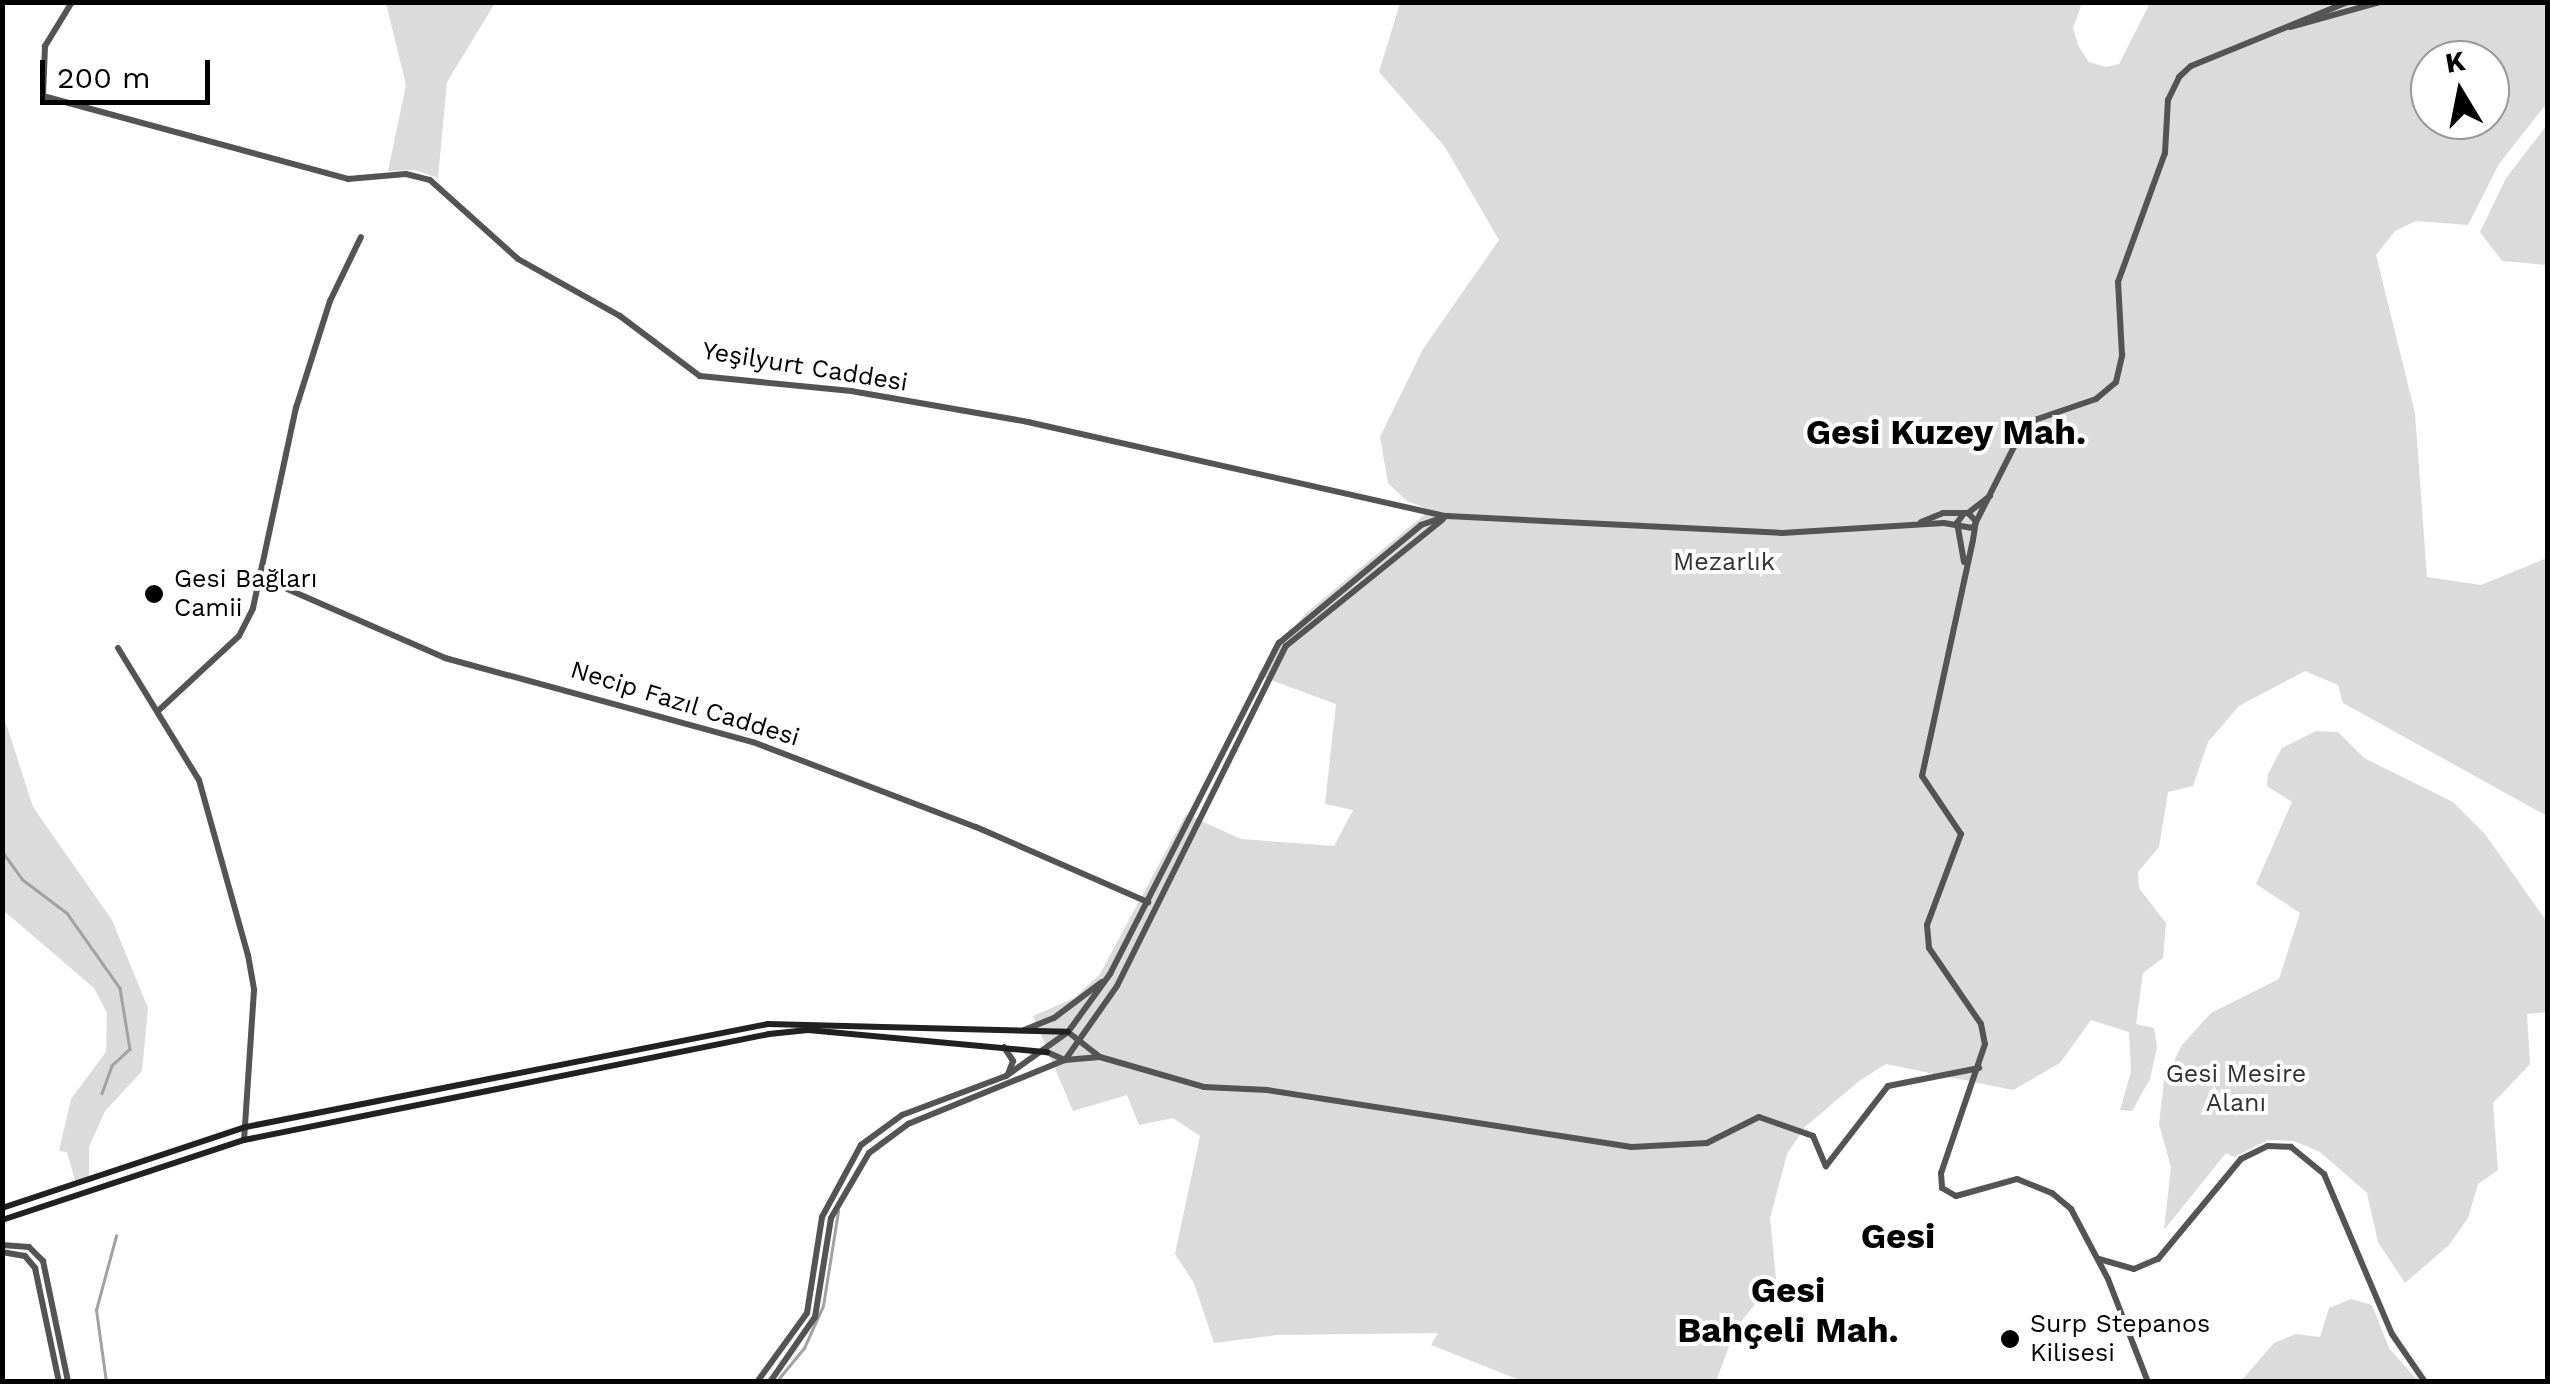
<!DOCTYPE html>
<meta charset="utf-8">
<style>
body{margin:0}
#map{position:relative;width:2550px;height:1384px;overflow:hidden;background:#fff;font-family:"Work Sans",sans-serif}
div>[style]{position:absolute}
.green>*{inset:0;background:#dbdbdb}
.stream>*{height:2.5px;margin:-1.25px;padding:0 1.25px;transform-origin:1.25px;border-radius:1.25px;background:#a2a2a2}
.tertiary>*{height:6px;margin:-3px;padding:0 3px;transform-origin:3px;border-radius:3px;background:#545454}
.secondary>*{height:6px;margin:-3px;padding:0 3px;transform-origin:3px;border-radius:3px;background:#212121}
.dots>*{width:28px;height:28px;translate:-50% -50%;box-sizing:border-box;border:5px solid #fff;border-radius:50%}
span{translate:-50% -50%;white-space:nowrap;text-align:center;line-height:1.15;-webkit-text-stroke:8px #fff;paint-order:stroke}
.street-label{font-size:25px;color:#000}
.park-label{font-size:25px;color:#323232}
.poi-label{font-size:25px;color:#000}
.left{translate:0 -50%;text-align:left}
.district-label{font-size:35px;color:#000;font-weight:700}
.frame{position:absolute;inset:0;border:5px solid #000;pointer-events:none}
.north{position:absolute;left:2410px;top:40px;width:100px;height:100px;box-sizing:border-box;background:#fff;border:2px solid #999;border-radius:50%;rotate:350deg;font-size:28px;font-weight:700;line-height:40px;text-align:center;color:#000}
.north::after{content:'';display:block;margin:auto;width:35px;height:45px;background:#000;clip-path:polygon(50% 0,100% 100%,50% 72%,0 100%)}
.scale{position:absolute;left:40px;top:60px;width:170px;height:45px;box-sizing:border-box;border:5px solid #000;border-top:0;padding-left:12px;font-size:30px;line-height:35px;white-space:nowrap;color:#000;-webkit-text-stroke:8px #fff;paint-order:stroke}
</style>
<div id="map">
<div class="green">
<i style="clip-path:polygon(386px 3px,495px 3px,447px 82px,438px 178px,415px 170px,388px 171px,406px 85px)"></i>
<i style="clip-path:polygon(evenodd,1400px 3px,2082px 3px,2073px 28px,2079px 47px,2089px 62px,2106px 67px,2119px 64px,2150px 3px,2547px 3px,2547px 103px,2499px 164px,2468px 225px,2416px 221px,2395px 231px,2376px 255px,2415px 413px,2427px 577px,2481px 585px,2547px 558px,2547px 816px,2343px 703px,2338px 685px,2305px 671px,2239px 706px,2208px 742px,2193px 786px,2168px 792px,2159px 847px,2138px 872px,2139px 888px,2166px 923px,2163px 958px,2143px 973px,2136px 1024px,2154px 1028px,2157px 1047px,2150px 1079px,2132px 1111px,2120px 1110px,2131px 1072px,2129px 1032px,2091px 1020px,2060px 1063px,2013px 1090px,1886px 1064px,1859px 1081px,1805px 1127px,1787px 1154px,1770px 1218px,1776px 1278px,1736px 1328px,1716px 1381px,1522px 1381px,1431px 1345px,1438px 1333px,1277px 1335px,1214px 1343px,1194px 1283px,1175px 1254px,1200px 1136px,1173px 1118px,1139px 1125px,1127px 1095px,1073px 1111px,1033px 1016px,1074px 998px,1100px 974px,1186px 814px,1241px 839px,1334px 846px,1353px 810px,1325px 804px,1336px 704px,1257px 675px,1305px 614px,1430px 510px,1407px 501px,1388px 483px,1380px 437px,1423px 349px,1499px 240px,1445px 147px,1379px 72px,1400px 3px,2430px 60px,2490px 60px,2490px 120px,2430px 120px,2430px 60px)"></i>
<i style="clip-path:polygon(2547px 125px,2547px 265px,2502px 261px,2480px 232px,2506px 178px)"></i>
<i style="clip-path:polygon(2px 711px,33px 807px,112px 920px,148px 1008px,142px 1071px,105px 1111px,89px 1147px,89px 1178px,76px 1184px,67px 1152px,59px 1151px,71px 1099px,106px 1052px,107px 1013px,94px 988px,3px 910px)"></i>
<i style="clip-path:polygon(2316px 731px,2338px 732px,2364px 758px,2453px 802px,2485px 834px,2547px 922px,2547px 1012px,2527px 1014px,2530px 1064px,2493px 1103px,2498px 1170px,2478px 1184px,2468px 1218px,2449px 1245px,2405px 1283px,2378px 1242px,2367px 1193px,2320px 1152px,2294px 1141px,2268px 1140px,2234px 1157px,2226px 1153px,2164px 1230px,2171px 1167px,2159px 1124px,2164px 1081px,2182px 1045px,2211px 1013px,2279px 979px,2300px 913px,2256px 884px,2292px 802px,2267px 786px,2268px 774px,2282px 748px)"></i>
<i style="clip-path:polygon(2351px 1299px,2372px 1305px,2389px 1348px,2418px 1381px,2241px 1381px,2274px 1343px,2296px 1334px,2320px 1337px,2329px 1308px)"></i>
</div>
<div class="stream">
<i style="left:2px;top:851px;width:34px;rotate:54deg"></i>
<i style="left:22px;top:879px;width:56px;rotate:37.1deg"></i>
<i style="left:67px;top:913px;width:92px;rotate:54.8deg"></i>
<i style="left:120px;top:988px;width:62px;rotate:80.7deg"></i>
<i style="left:130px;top:1049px;width:25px;rotate:137deg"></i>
<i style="left:112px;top:1066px;width:29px;rotate:110deg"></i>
<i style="left:106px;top:1382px;width:73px;rotate:-97.9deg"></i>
<i style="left:96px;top:1310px;width:77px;rotate:-74.9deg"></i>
<i style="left:776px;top:1382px;width:44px;rotate:-50.5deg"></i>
<i style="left:804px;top:1348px;width:46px;rotate:-65.7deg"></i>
<i style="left:823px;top:1306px;width:96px;rotate:-81deg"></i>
</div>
<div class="tertiary">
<i style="left:72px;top:2px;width:52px;rotate:121.5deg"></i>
<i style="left:45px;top:46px;width:50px;rotate:92.3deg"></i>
<i style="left:43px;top:96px;width:316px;rotate:15.2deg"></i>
<i style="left:348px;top:179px;width:58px;rotate:-4.9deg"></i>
<i style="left:406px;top:174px;width:25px;rotate:14deg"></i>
<i style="left:430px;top:180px;width:118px;rotate:41.9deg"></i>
<i style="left:518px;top:259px;width:117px;rotate:29.2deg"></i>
<i style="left:620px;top:316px;width:100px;rotate:36.9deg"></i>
<i style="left:700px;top:376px;width:152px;rotate:5.7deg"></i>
<i style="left:851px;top:391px;width:180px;rotate:9.9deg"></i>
<i style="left:1028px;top:422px;width:427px;rotate:12.7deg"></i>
<i style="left:2290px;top:27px;width:93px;rotate:-15.5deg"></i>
<i style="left:1968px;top:513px;width:11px;rotate:45deg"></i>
<i style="left:1976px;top:521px;width:19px;rotate:99deg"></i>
<i style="left:1973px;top:540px;width:241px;rotate:102.2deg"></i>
<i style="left:1922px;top:776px;width:70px;rotate:56.1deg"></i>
<i style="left:1961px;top:834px;width:97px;rotate:110.5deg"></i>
<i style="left:1927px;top:925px;width:23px;rotate:85deg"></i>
<i style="left:1929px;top:948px;width:92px;rotate:55.6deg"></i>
<i style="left:1981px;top:1024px;width:20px;rotate:79deg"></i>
<i style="left:1985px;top:1044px;width:136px;rotate:108.8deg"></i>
<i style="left:1941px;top:1173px;width:15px;rotate:86deg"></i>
<i style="left:1942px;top:1188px;width:16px;rotate:30deg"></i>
<i style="left:1956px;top:1196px;width:63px;rotate:-15.6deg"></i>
<i style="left:2017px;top:1179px;width:38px;rotate:22deg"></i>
<i style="left:2052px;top:1193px;width:25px;rotate:40deg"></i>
<i style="left:2071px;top:1209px;width:79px;rotate:62.1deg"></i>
<i style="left:2108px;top:1279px;width:110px;rotate:68.8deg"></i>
<i style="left:1921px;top:522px;width:24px;rotate:-22deg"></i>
<i style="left:1943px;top:513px;width:25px"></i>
<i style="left:1968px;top:513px;width:28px;rotate:-38deg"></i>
<i style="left:1964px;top:562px;width:40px;rotate:-100deg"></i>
<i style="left:1957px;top:523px;width:12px;rotate:-55deg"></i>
<i style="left:262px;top:578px;width:200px;rotate:23.6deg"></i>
<i style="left:445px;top:658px;width:319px;rotate:15.3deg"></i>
<i style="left:753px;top:742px;width:239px;rotate:20.9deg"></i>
<i style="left:976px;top:827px;width:188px;rotate:23.6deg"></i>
<i style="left:118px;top:648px;width:155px;rotate:58.5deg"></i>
<i style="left:199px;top:780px;width:182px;rotate:74.4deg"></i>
<i style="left:248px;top:955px;width:36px;rotate:80deg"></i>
<i style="left:254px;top:990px;width:150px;rotate:93.8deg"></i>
<i style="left:158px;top:711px;width:110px;rotate:-42.8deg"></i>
<i style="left:239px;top:636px;width:31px;rotate:-63deg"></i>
<i style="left:253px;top:608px;width:205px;rotate:-77.9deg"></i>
<i style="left:296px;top:408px;width:112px;rotate:-72.4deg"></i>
<i style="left:330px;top:301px;width:71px;rotate:-64.2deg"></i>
<i style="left:1024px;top:1030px;width:32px;rotate:-22deg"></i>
<i style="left:1054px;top:1018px;width:60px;rotate:-36.9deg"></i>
<i style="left:1068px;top:1032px;width:72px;rotate:-54.1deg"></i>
<i style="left:1110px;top:974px;width:372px;rotate:-63deg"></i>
<i style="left:1279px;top:643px;width:185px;rotate:-39.7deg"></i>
<i style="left:1421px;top:525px;width:28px;rotate:-19deg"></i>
<i style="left:1447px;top:516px;width:335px;rotate:2.9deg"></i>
<i style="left:1782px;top:533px;width:162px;rotate:-3.5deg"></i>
<i style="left:1944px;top:523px;width:29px;rotate:10deg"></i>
<i style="left:1973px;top:528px;width:118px;rotate:-63.2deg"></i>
<i style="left:2026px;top:423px;width:74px;rotate:-18.9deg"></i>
<i style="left:2096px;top:399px;width:26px;rotate:-40deg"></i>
<i style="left:2116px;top:382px;width:28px;rotate:-77deg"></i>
<i style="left:2122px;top:355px;width:73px;rotate:-93.1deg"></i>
<i style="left:2118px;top:282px;width:137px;rotate:-70deg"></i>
<i style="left:2165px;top:153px;width:53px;rotate:-86.8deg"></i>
<i style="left:2168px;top:100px;width:25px;rotate:-64deg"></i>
<i style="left:2179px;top:77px;width:16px;rotate:-43deg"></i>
<i style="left:2191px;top:66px;width:170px;rotate:-22.2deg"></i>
<i style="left:1004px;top:1047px;width:17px;rotate:57deg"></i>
<i style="left:1013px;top:1061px;width:14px;rotate:111deg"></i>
<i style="left:1047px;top:1052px;width:20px;rotate:24deg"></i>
<i style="left:1065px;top:1060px;width:90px;rotate:-54.9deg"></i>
<i style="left:1117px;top:986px;width:380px;rotate:-63.6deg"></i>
<i style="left:1286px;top:646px;width:201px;rotate:-38.9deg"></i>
<i style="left:2px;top:1245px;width:27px;rotate:4deg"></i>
<i style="left:29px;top:1247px;width:20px;rotate:45deg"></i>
<i style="left:43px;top:1261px;width:124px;rotate:78.3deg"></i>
<i style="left:2px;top:1252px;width:23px;rotate:10deg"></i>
<i style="left:25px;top:1256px;width:16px;rotate:50deg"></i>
<i style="left:35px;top:1268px;width:116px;rotate:78.1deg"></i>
<i style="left:2099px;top:1259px;width:36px;rotate:16deg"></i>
<i style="left:2134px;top:1269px;width:26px;rotate:-23deg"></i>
<i style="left:2158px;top:1259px;width:130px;rotate:-50.3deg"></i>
<i style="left:2241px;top:1159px;width:30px;rotate:-26deg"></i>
<i style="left:2268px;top:1146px;width:23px;rotate:2deg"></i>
<i style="left:2291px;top:1147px;width:43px;rotate:39.3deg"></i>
<i style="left:2324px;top:1174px;width:174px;rotate:67deg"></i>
<i style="left:2392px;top:1334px;width:58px;rotate:55.5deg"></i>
<i style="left:757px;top:1382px;width:85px;rotate:-54.1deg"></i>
<i style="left:807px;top:1313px;width:97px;rotate:-81.1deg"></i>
<i style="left:822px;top:1217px;width:82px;rotate:-61.6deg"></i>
<i style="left:861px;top:1145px;width:51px;rotate:-36.2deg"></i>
<i style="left:902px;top:1115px;width:111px;rotate:-20.6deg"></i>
<i style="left:1006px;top:1076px;width:76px;rotate:-35.4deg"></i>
<i style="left:1068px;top:1032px;width:39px;rotate:38deg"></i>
<i style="left:770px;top:1382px;width:79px;rotate:-55.3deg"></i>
<i style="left:815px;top:1317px;width:100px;rotate:-80.8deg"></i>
<i style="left:831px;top:1218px;width:75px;rotate:-59.7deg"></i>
<i style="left:869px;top:1153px;width:49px;rotate:-36.6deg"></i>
<i style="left:908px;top:1124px;width:170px;rotate:-22.2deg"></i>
<i style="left:1065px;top:1060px;width:35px;rotate:-5deg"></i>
<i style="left:1100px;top:1057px;width:108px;rotate:16.1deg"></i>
<i style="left:1204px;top:1087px;width:63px;rotate:2.7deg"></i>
<i style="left:1267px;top:1090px;width:369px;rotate:8.9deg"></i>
<i style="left:1632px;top:1147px;width:75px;rotate:-3.1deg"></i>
<i style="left:1707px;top:1143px;width:58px;rotate:-26.6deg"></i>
<i style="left:1759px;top:1117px;width:57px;rotate:19.4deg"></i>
<i style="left:1813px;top:1136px;width:33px;rotate:67deg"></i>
<i style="left:1826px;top:1166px;width:101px;rotate:-52.2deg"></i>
<i style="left:1888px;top:1086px;width:93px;rotate:-11.2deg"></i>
</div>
<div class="secondary">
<i style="left:2px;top:1208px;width:257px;rotate:-18.4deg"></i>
<i style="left:246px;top:1127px;width:532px;rotate:-11.16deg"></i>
<i style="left:768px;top:1024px;width:300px;rotate:1.5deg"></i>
<i style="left:2px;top:1220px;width:255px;rotate:-18.3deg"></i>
<i style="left:244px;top:1140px;width:536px;rotate:-11.41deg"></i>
<i style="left:769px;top:1034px;width:39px;rotate:-6deg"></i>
<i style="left:808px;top:1030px;width:240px;rotate:5.3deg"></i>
</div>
<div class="dots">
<i style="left:154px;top:594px;background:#000"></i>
<i style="left:2010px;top:1339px;background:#000"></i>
</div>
<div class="street-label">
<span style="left:805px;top:367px;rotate:9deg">Yeşilyurt Caddesi</span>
<span style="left:685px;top:704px;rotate:17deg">Necip Fazıl Caddesi</span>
</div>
<div class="park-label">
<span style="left:1724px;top:562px">Mezarlık</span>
<span style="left:2236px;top:1089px">Gesi Mesire<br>Alanı</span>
</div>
<div class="poi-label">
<span class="left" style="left:174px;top:594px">Gesi Bağları<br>Camii</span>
<span class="left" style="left:2030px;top:1339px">Surp Stepanos<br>Kilisesi</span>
</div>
<div class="district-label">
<span style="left:1946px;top:432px">Gesi Kuzey Mah.</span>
<span style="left:1898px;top:1236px">Gesi</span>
<span style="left:1788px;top:1310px">Gesi<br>Bahçeli Mah.</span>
</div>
<div class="frame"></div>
<div class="north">K</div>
<div class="scale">200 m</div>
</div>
